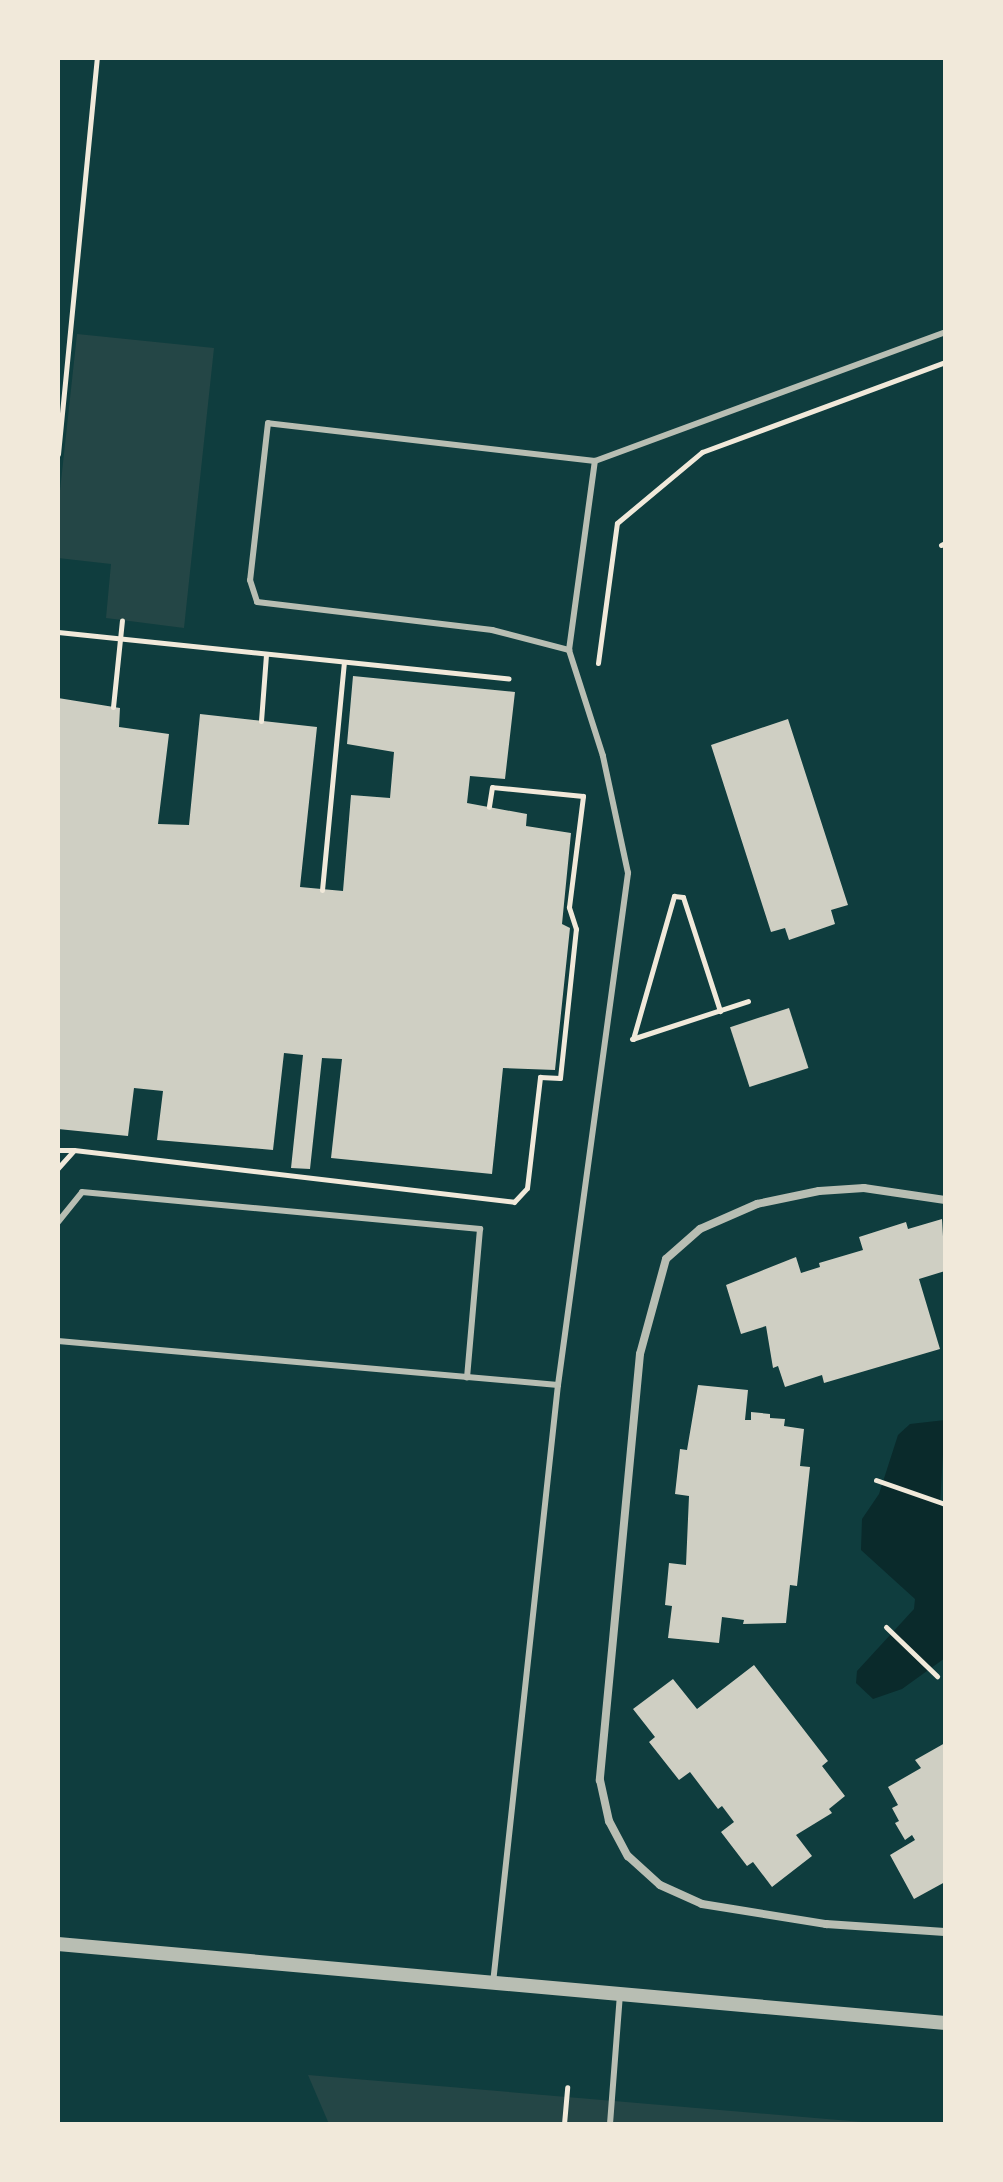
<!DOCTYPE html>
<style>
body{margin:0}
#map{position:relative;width:1003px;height:2182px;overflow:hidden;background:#0f3d3e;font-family:"Work Sans",sans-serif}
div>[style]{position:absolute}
.green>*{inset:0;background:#244646}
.water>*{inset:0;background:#0a2a2b}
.building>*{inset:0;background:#cfcfc3;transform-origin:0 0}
.path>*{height:5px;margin:-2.5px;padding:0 2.5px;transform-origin:2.5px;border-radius:2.5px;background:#f1e9da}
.service>*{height:6px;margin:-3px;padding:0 3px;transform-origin:3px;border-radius:3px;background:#b8beb3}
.minor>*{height:8px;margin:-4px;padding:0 4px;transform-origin:4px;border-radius:4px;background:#b8beb3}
.tertiary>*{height:14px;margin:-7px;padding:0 7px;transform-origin:7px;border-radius:7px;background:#b8beb3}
span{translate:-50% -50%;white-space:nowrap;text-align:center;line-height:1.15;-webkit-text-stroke:8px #f1e9da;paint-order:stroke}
.frame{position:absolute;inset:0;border:60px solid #f1e9da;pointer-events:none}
</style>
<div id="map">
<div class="green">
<i style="clip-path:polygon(77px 334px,214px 348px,184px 628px,106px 618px,111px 564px,58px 558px,58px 509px)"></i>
<i style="clip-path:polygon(308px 2075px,886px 2124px,329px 2124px)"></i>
</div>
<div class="water">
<i style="clip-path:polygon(945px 1420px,940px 1504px,945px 1510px,945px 1658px,902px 1689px,873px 1699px,856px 1683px,857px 1671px,914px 1609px,915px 1599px,861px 1550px,862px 1519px,879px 1494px,898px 1435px,910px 1424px)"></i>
</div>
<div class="building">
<i style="clip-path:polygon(353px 676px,515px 692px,505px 779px,470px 776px,467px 803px,527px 814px,526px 826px,571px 833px,562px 924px,570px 928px,555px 1070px,503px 1068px,492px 1174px,331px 1158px,342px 1059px,322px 1058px,310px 1169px,291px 1168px,303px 1055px,284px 1053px,273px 1150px,157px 1140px,163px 1091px,134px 1088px,128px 1136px,58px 1129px,58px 698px,120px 708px,119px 727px,169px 734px,158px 824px,189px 825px,200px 714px,317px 727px,300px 887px,343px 891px,351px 795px,390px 798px,394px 752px,347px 744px)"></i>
<i style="clip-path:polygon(788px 719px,848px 905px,831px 910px,835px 924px,789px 940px,785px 928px,771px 932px,711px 745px)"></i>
<i style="left:789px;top:1008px;width:63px;height:62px;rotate:72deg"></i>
<i style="clip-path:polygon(942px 1219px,945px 1271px,919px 1279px,940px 1349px,824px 1383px,822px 1375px,785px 1387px,778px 1366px,773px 1368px,766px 1326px,741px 1334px,726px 1285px,796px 1257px,801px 1273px,820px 1267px,819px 1263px,863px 1250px,859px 1237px,906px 1222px,908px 1229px)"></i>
<i style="clip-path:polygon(698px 1385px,748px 1390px,745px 1420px,751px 1420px,751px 1412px,770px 1414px,770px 1418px,785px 1419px,784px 1426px,804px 1429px,800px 1466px,810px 1467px,797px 1586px,790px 1585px,786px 1623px,743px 1624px,744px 1620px,722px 1617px,719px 1643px,668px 1638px,672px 1606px,665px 1605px,669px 1563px,686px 1565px,689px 1496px,675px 1494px,680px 1449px,687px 1450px)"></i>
<i style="clip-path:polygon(754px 1665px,828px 1761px,822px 1766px,845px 1796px,829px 1809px,832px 1813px,796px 1835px,812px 1856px,772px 1887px,753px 1862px,747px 1866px,721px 1832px,734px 1822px,722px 1806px,718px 1809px,690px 1772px,679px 1780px,649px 1742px,655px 1737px,633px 1709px,673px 1679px,697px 1709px)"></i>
<i style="clip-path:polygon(945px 1743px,945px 1882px,914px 1899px,890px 1855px,915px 1840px,912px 1835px,905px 1840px,895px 1823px,899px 1821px,892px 1808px,898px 1805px,888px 1787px,921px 1768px,915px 1760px)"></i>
</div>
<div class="path">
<i style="left:58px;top:454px;width:398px;rotate:-84.4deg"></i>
<i style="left:941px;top:545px;width:4px;rotate:-27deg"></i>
<i style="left:58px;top:632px;width:453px;rotate:5.9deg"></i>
<i style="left:598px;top:663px;width:141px;rotate:-82.3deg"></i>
<i style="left:617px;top:523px;width:111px;rotate:-39.9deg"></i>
<i style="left:702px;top:452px;width:259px;rotate:-20.3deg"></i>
<i style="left:113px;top:707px;width:87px;rotate:-84.1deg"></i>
<i style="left:261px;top:721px;width:67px;rotate:-85.7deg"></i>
<i style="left:322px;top:890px;width:229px;rotate:-84.5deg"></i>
<i style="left:632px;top:1039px;width:122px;rotate:-18.1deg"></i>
<i style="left:633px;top:1039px;width:149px;rotate:-74deg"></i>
<i style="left:674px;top:896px;width:9px;rotate:6deg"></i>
<i style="left:683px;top:897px;width:120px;rotate:72deg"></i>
<i style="left:58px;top:1150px;width:15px"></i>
<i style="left:58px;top:1168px;width:24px;rotate:-48deg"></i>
<i style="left:74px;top:1150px;width:443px;rotate:6.7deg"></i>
<i style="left:514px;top:1202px;width:19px;rotate:-47deg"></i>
<i style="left:527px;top:1188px;width:112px;rotate:-83.3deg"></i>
<i style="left:540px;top:1077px;width:20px;rotate:3deg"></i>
<i style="left:560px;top:1078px;width:150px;rotate:-83.9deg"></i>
<i style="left:576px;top:929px;width:23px;rotate:-108deg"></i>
<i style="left:569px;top:907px;width:112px;rotate:-82.8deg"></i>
<i style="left:583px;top:796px;width:91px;rotate:-174.4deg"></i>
<i style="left:492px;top:787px;width:20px;rotate:99deg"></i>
<i style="left:876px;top:1480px;width:73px;rotate:19.2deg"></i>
<i style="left:886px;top:1627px;width:71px;rotate:43.9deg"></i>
<i style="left:564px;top:2124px;width:37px;rotate:-85deg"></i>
</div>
<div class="service">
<i style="left:595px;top:461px;width:373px;rotate:-20.2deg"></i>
<i style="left:58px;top:1222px;width:38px;rotate:-51deg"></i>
<i style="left:82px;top:1192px;width:400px;rotate:5.3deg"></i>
<i style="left:480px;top:1229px;width:149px;rotate:95deg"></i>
<i style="left:58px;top:1341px;width:502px;rotate:5.03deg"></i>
<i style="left:493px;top:1983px;width:602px;rotate:-83.8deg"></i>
<i style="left:558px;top:1385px;width:517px;rotate:-82.21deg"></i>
<i style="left:628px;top:873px;width:120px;rotate:-102.1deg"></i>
<i style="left:603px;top:756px;width:111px;rotate:-107.8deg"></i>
<i style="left:569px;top:650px;width:191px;rotate:-82.2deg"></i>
<i style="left:595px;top:461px;width:329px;rotate:-173.4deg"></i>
<i style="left:268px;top:423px;width:158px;rotate:96.5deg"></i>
<i style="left:250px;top:580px;width:23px;rotate:72deg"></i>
<i style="left:257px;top:602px;width:237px;rotate:6.8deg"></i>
<i style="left:492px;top:630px;width:80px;rotate:14.6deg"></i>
<i style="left:610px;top:2124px;width:130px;rotate:-85.6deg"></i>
</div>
<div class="minor">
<i style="left:945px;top:1200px;width:82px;rotate:-171.6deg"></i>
<i style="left:864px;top:1188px;width:45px;rotate:176.2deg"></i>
<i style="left:819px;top:1191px;width:63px;rotate:168.2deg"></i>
<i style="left:757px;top:1204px;width:62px;rotate:156.3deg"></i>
<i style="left:700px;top:1229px;width:45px;rotate:138.6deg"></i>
<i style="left:666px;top:1259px;width:98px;rotate:105.3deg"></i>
<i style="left:640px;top:1354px;width:428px;rotate:95.4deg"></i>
<i style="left:600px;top:1780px;width:42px;rotate:77.6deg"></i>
<i style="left:609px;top:1821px;width:40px;rotate:62deg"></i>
<i style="left:628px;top:1856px;width:43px;rotate:42.2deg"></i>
<i style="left:660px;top:1885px;width:46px;rotate:24.3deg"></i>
<i style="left:702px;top:1904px;width:126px;rotate:9.2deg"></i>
<i style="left:826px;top:1924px;width:119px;rotate:3.8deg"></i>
</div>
<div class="tertiary">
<i style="left:58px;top:1944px;width:891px;rotate:5.09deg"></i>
</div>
<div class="frame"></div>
</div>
